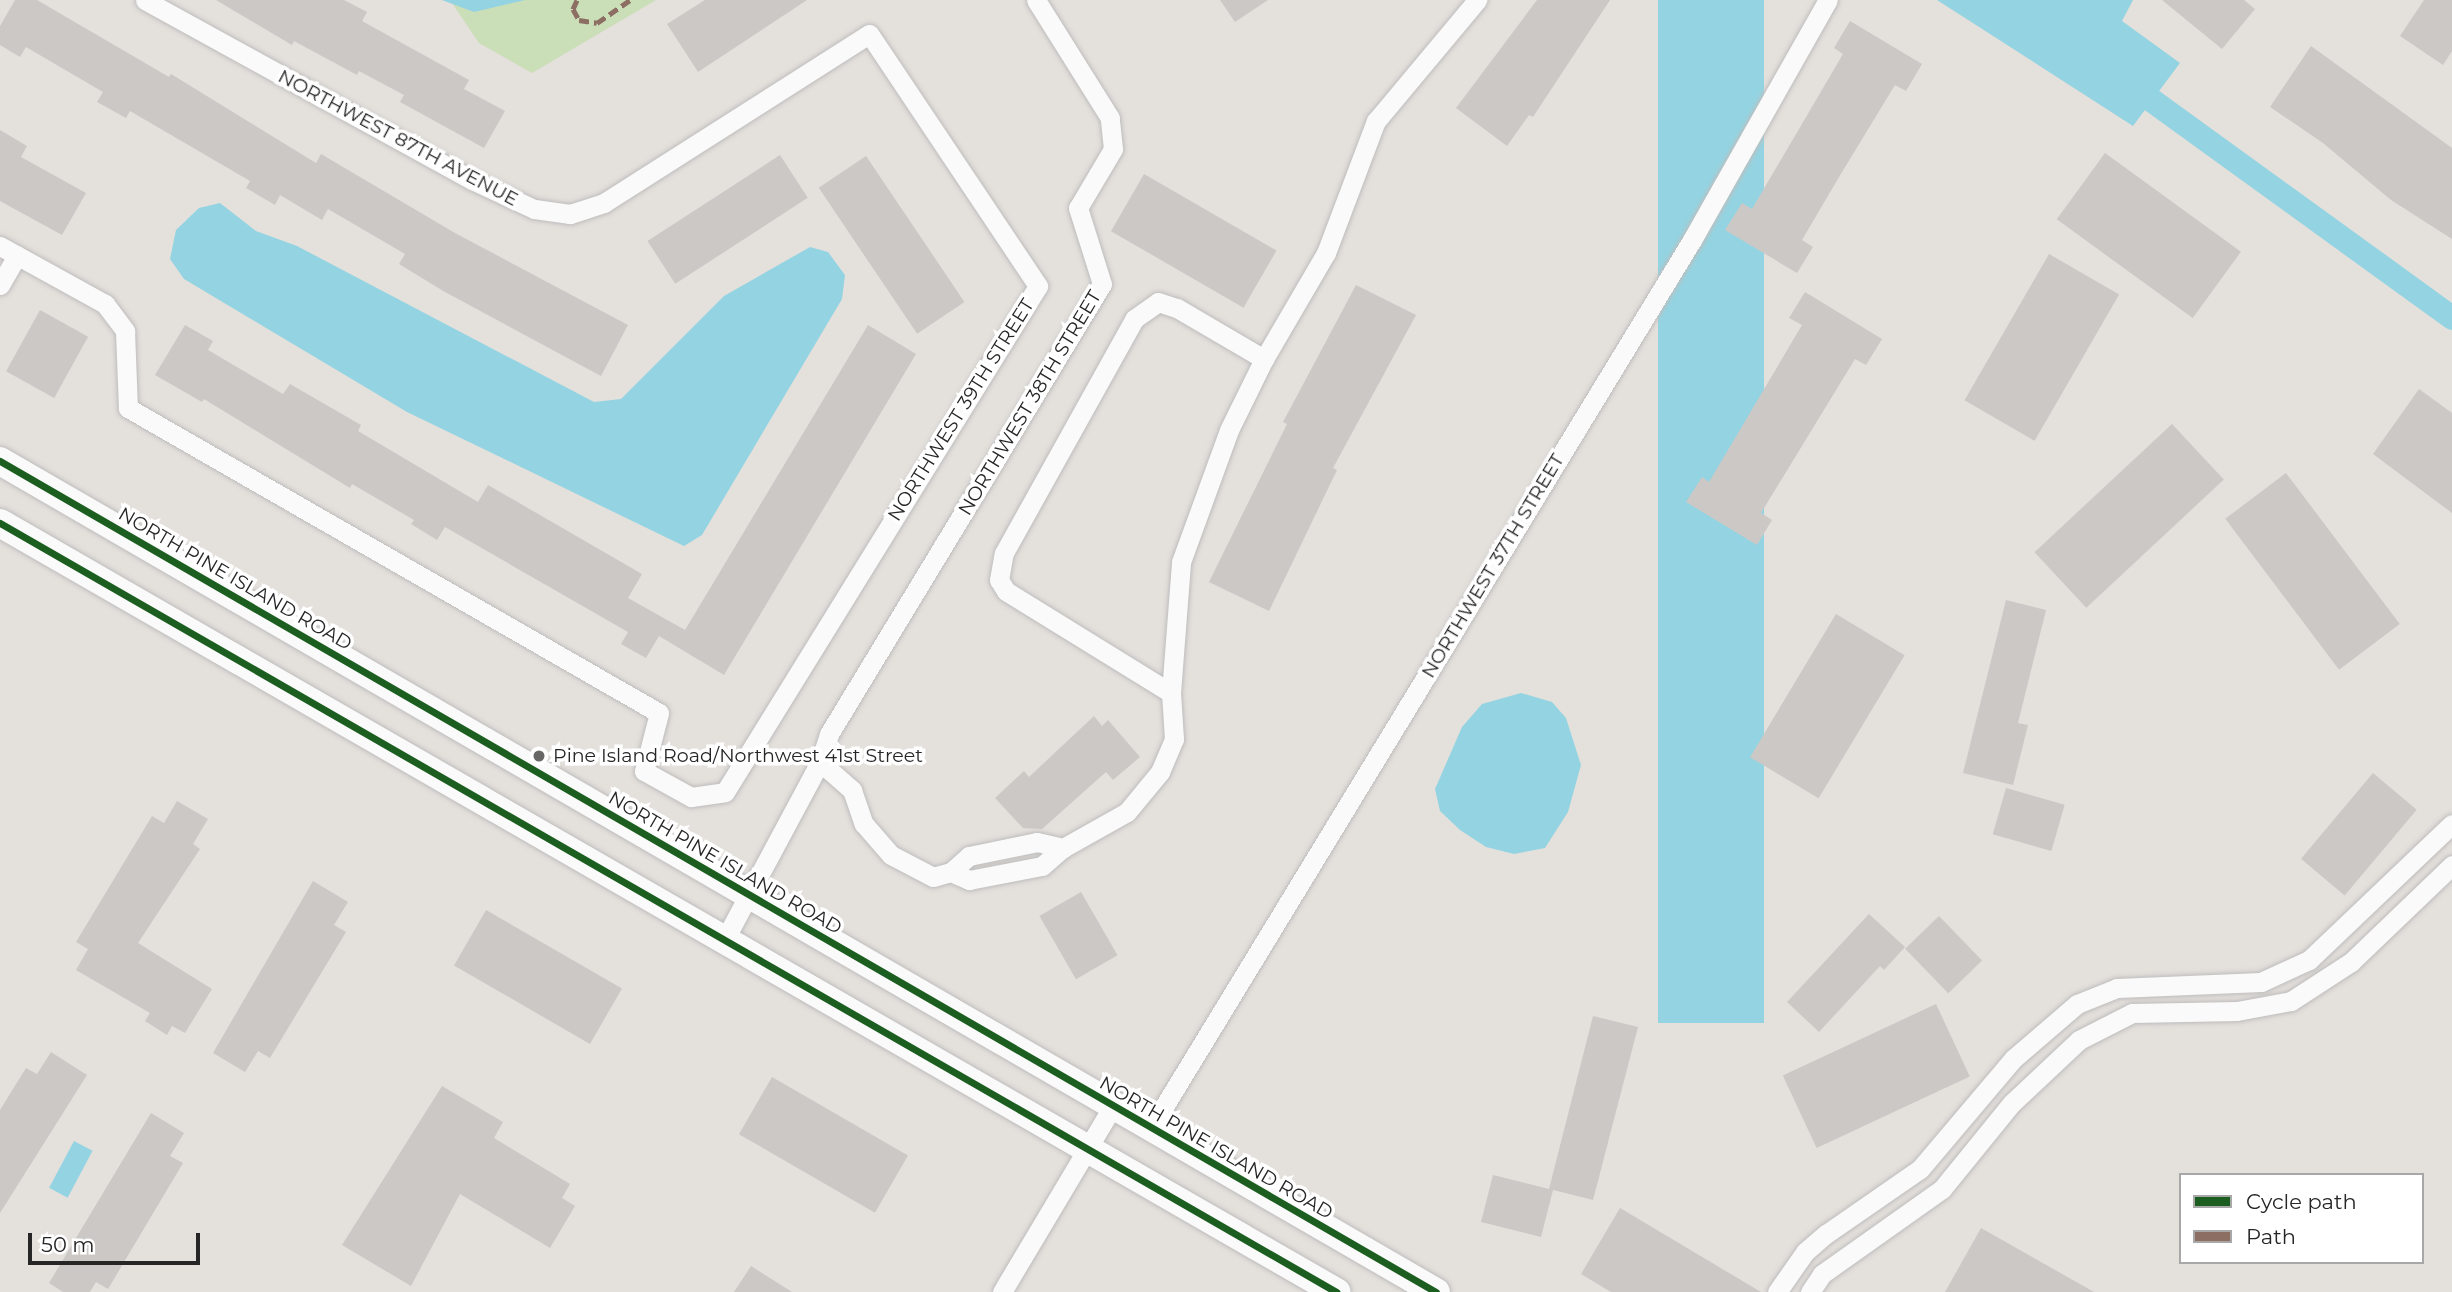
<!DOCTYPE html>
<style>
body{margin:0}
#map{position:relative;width:2452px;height:1292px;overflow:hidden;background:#e4e0dc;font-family:Montserrat,sans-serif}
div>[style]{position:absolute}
.green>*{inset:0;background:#cadeb7}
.water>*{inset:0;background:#94d4e2;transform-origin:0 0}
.canal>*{height:24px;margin:-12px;padding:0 12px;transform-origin:12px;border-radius:12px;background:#94d4e2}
.building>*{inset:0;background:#cbc8c6;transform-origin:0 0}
.roads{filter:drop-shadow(0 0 2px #bebdbd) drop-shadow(0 0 2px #bebdbd)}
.street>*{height:19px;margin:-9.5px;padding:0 9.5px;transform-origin:9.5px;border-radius:9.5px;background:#fbfafa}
.secondary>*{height:28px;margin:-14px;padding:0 14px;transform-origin:14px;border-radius:14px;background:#fbfafa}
.quiet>*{height:5px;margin-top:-2.5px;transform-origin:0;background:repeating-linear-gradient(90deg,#8d6e63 0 10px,transparent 0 15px)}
.cycleway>*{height:7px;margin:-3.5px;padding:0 3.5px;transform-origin:3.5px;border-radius:3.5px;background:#1b5e20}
.dots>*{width:19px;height:19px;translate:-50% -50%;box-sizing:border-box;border:4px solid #fff;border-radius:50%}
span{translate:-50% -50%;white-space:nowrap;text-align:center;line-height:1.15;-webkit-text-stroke:7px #fff;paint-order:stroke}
.street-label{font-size:19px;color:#262626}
.poi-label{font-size:19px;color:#262626}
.left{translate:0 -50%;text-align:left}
.legend{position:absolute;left:2179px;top:1173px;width:245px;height:91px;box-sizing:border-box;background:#fff;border:2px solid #a8a8a8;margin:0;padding:9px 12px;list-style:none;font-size:21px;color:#262626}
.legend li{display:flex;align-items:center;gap:14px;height:35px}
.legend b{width:35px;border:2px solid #a8a8a8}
.scale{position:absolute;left:28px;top:1233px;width:172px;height:32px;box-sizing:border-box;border:4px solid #262626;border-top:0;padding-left:9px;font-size:21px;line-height:24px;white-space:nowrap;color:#262626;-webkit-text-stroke:5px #fff;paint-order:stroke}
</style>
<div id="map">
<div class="green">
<i style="clip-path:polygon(450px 0,656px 0,532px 73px,479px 43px)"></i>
</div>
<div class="water">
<i style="clip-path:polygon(442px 0,525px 0,474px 12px)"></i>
<i style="left:1658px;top:0;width:106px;height:1023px"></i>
<i style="clip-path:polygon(1937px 0,2133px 0,2122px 21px,2180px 63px,2133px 126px)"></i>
<i style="clip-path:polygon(220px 203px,256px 231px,297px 246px,594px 402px,621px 399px,724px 296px,810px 247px,828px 252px,845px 275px,842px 299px,702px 535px,684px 546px,407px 412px,184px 279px,170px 259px,176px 230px,199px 208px)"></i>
<i style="clip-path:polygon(1521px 693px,1552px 702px,1566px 718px,1581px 765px,1568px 812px,1545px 848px,1514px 854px,1486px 847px,1460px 830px,1440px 811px,1435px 789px,1462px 727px,1482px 704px)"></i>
<i style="left:74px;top:1141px;width:21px;height:53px;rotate:28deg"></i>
</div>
<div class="canal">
<i style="left:2125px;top:81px;width:404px;rotate:35.9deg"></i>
</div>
<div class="building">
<i style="clip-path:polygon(15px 0,37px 0,169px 77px,171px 74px,316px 163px,321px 154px,455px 233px,628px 325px,601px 376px,445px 292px,399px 264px,405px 254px,328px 209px,322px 220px,280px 195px,275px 205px,246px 188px,250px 181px,130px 111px,126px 118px,97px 102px,103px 92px,26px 47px,20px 57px,0 45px,0 26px)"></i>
<i style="clip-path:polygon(216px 0,344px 0,367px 12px,362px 21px,469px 80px,464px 89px,505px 111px,484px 148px,400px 102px,404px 95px,359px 71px,357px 75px,294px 41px,292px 45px)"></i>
<i style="clip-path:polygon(705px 0,807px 0,698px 72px,667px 24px)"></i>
<i style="clip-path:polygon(1220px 0,1268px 0,1235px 22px)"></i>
<i style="clip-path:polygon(1537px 0,1610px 0,1533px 117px,1529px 115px,1507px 146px,1456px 108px)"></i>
<i style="clip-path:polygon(2162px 0,2244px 0,2255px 9px,2222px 49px)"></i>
<i style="clip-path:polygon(2424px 0,2452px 0,2452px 51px,2443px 65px,2400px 36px)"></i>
<i style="clip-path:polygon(1850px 21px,1922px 64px,1906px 91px,1895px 85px,1839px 177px,1802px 240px,1813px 247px,1797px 273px,1725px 230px,1742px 203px,1752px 209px,1799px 129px,1843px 54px,1834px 48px)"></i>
<i style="clip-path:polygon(2311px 46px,2452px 148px,2452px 239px,2391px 200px,2323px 143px,2270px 107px)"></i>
<i style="clip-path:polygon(0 130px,27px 146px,21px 157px,86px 193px,62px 235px,0 201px)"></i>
<i style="left:2105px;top:153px;width:168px;height:82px;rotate:36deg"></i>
<i style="left:780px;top:155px;width:51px;height:158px;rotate:57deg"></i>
<i style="left:866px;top:156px;width:176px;height:57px;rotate:56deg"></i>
<i style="left:1144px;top:174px;width:153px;height:66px;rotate:30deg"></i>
<i style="left:2049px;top:254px;width:81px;height:169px;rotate:30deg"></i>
<i style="clip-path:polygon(1356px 285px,1416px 315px,1333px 468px,1337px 470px,1269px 611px,1209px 582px,1287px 424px,1283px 422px)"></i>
<i style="clip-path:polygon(1805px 292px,1882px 339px,1866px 365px,1855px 359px,1761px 513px,1772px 520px,1757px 545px,1686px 502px,1702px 477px,1709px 482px,1802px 325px,1789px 318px)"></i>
<i style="left:40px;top:310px;width:55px;height:70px;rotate:29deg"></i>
<i style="clip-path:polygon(185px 325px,213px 341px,208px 350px,283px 394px,290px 384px,361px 425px,358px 431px,478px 502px,488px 485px,642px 574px,628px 598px,685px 630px,868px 325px,916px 354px,724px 675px,659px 636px,646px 658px,621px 644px,628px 632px,445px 527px,437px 540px,411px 524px,414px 520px,352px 484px,350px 488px,204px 399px,202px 402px,155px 375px)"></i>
<i style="clip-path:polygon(2419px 389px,2452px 413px,2452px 513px,2373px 454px)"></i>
<i style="left:2172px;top:424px;width:76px;height:188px;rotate:47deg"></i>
<i style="left:2286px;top:473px;width:189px;height:76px;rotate:53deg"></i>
<i style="clip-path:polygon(2006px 600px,2046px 610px,2018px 723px,2028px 725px,2013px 785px,1963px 773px)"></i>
<i style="left:1836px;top:614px;width:80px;height:167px;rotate:31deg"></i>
<i style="clip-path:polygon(1094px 716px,1102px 726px,1108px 720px,1140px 757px,1113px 780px,1106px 772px,1042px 829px,1023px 828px,995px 798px,1024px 771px,1029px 777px)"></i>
<i style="left:2373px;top:773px;width:57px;height:112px;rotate:40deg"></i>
<i style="left:2006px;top:788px;width:61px;height:48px;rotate:16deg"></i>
<i style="clip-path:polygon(177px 801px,208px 819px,193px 844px,200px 849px,138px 943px,212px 989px,185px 1033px,172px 1026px,167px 1035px,145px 1021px,150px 1013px,76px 970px,88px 949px,76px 942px,152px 816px,164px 823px)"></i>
<i style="clip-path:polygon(313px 881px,348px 902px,334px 925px,346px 932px,270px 1058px,258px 1051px,245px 1072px,213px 1053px)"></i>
<i style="left:1081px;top:892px;width:73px;height:48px;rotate:60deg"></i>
<i style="left:486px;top:910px;width:157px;height:64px;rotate:30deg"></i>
<i style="clip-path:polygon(1869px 914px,1905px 947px,1884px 970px,1880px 966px,1819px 1032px,1787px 1002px)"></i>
<i style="left:1939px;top:916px;width:62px;height:47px;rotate:46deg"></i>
<i style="left:1936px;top:1004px;width:80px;height:169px;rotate:65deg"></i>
<i style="clip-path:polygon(1593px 1016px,1638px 1027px,1593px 1200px,1553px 1190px,1541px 1237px,1481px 1222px,1493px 1175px,1549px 1189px)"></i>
<i style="clip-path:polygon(51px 1052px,87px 1075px,0 1213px,0 1110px,26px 1068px,37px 1074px)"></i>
<i style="left:772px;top:1077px;width:157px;height:66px;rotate:30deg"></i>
<i style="clip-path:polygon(442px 1086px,503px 1122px,494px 1138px,570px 1184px,562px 1198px,575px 1206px,550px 1248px,460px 1194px,411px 1286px,342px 1245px)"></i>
<i style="clip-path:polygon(151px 1113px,184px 1133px,170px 1156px,183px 1163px,108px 1289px,96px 1282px,90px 1292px,63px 1292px,49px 1283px)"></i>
<i style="clip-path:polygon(1620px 1208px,1761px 1292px,1611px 1292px,1581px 1274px)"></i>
<i style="clip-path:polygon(1981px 1228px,2094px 1292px,1945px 1292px)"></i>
<i style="clip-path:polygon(751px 1266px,792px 1292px,734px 1292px)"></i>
</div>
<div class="roads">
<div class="street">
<i style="left:0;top:246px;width:120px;rotate:28.9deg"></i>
<i style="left:105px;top:304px;width:34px;rotate:53deg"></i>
<i style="left:125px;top:331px;width:77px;rotate:87.8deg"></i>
<i style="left:128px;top:408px;width:612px;rotate:29.87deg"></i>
<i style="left:659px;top:713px;width:60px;rotate:104.5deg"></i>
<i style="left:644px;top:771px;width:54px;rotate:29deg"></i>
<i style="left:691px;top:797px;width:34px;rotate:-8deg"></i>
<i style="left:725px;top:792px;width:595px;rotate:-58.26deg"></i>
<i style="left:1038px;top:286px;width:303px;rotate:-123.8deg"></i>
<i style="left:869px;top:34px;width:314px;rotate:147.5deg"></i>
<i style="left:604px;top:203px;width:36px;rotate:162deg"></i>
<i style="left:570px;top:214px;width:36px;rotate:-172deg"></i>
<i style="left:534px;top:209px;width:68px;rotate:-154.9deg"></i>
<i style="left:472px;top:180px;width:373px;rotate:-151.2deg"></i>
<i style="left:0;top:285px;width:34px;rotate:-60deg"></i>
<i style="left:1171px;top:693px;width:194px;rotate:-148.3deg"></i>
<i style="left:1006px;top:591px;width:13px;rotate:-122deg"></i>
<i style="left:999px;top:580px;width:27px;rotate:-80deg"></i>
<i style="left:1004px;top:553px;width:268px;rotate:-60.9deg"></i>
<i style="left:1134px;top:319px;width:29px;rotate:-35deg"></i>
<i style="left:1158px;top:302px;width:20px;rotate:18deg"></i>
<i style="left:1177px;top:308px;width:101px;rotate:30.4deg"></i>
<i style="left:820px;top:762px;width:43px;rotate:41.2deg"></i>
<i style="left:852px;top:790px;width:36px;rotate:71deg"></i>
<i style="left:864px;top:824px;width:41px;rotate:48.9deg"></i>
<i style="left:891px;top:855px;width:47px;rotate:27.6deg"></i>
<i style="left:933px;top:877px;width:19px;rotate:-16deg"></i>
<i style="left:951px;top:872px;width:24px;rotate:-42deg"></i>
<i style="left:969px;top:856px;width:69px;rotate:-11.6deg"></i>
<i style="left:1037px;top:842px;width:27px;rotate:13deg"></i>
<i style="left:951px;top:872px;width:20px;rotate:24deg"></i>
<i style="left:969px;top:880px;width:74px;rotate:-10.9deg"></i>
<i style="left:1042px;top:866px;width:28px;rotate:-41deg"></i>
<i style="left:1063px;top:848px;width:73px;rotate:-29.4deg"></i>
<i style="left:1127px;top:812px;width:52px;rotate:-50.5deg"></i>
<i style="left:1160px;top:772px;width:36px;rotate:-67deg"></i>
<i style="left:1174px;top:739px;width:46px;rotate:-93.7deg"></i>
<i style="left:1171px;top:693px;width:131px;rotate:-85.6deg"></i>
<i style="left:1181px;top:562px;width:140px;rotate:-70deg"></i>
<i style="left:1229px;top:430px;width:79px;rotate:-63.8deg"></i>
<i style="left:1264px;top:359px;width:123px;rotate:-59.7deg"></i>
<i style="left:1326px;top:253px;width:141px;rotate:-69.3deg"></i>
<i style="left:1376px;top:121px;width:158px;rotate:-50.1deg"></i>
<i style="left:725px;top:939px;width:201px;rotate:-61.8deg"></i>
<i style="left:820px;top:762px;width:29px;rotate:-72deg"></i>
<i style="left:829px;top:734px;width:526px;rotate:-58.76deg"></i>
<i style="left:1102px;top:284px;width:80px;rotate:-107.5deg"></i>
<i style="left:1078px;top:208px;width:69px;rotate:-59.3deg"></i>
<i style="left:1113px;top:149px;width:31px;rotate:-96deg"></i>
<i style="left:1110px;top:118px;width:139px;rotate:-122.1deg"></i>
<i style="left:1151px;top:1128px;width:1040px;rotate:-58.65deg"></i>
<i style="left:1692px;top:240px;width:276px;rotate:-60.5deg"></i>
<i style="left:1002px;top:1292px;width:217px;rotate:-59.2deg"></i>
<i style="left:1777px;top:1292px;width:49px;rotate:-55deg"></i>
<i style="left:1805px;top:1252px;width:28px;rotate:-41deg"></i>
<i style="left:1826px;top:1234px;width:114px;rotate:-34.7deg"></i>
<i style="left:1920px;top:1169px;width:144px;rotate:-49.8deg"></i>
<i style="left:2013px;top:1059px;width:84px;rotate:-40.7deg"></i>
<i style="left:2077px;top:1004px;width:43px;rotate:-21.8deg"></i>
<i style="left:2117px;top:988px;width:144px;rotate:-2.4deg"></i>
<i style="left:2261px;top:982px;width:53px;rotate:-24.6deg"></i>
<i style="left:2309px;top:960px;width:197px;rotate:-43.6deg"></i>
<i style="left:1810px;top:1292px;width:22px;rotate:-56deg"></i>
<i style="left:1822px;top:1274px;width:147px;rotate:-35.3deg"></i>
<i style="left:1942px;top:1189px;width:111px;rotate:-50.9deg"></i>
<i style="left:2012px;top:1103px;width:92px;rotate:-43.2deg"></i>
<i style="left:2079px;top:1040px;width:59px;rotate:-27deg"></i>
<i style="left:2132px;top:1013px;width:105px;rotate:-1.1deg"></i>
<i style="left:2237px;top:1011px;width:55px;rotate:-10.5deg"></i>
<i style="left:2291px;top:1001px;width:72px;rotate:-33deg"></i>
<i style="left:2351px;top:962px;width:140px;rotate:-43.8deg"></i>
</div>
<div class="secondary">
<i style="left:0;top:461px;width:1659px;rotate:30.06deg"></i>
<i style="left:0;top:523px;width:1542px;rotate:29.92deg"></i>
</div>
</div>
<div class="quiet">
<i style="left:577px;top:0;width:10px;rotate:114deg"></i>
<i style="left:573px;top:9px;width:13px;rotate:61deg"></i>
<i style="left:579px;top:20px;width:18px;rotate:9deg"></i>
<i style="left:597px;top:23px;width:40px;rotate:-34.9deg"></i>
</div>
<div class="cycleway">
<i style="left:0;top:461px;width:1659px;rotate:30.06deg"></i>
<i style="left:0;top:523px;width:1542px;rotate:29.92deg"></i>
</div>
<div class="dots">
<i style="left:539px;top:756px;background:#686766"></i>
</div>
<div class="street-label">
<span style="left:398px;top:138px;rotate:28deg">NORTHWEST 87TH AVENUE</span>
<span style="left:1030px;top:403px;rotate:-59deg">NORTHWEST 38TH STREET</span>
<span style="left:961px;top:410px;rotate:-58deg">NORTHWEST 39TH STREET</span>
<span style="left:1493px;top:566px;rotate:-59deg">NORTHWEST 37TH STREET</span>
<span style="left:235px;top:579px;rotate:30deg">NORTH PINE ISLAND ROAD</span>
<span style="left:725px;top:863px;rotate:30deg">NORTH PINE ISLAND ROAD</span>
<span style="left:1216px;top:1148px;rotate:30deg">NORTH PINE ISLAND ROAD</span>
</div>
<div class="poi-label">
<span class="left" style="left:553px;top:756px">Pine Island Road/Northwest 41st Street</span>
</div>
<ul class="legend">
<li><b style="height:9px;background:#1b5e20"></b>Cycle path</li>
<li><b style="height:9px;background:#8d6e63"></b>Path</li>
</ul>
<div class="scale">50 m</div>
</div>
